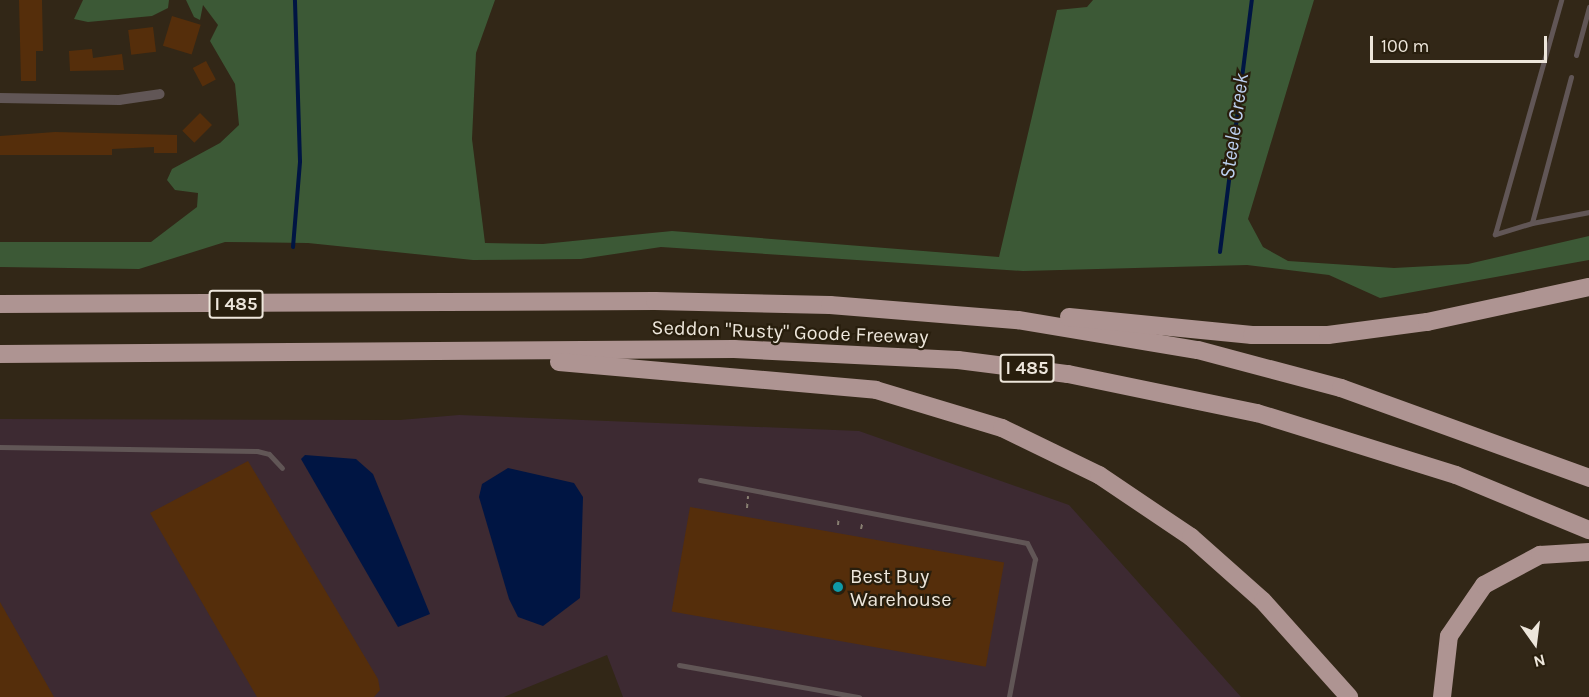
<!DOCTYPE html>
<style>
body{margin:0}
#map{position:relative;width:1589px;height:697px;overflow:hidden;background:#322717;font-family:Karla,sans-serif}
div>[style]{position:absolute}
.industrial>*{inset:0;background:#3d2a32}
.green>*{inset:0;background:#3c5936}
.water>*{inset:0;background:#001543}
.stream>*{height:4px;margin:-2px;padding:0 2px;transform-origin:2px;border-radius:2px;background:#001543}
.building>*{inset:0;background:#552e0b;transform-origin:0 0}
.path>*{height:2px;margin-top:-1px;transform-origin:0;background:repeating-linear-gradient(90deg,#887f71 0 4.5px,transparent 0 9px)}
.service>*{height:5px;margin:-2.5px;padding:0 2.5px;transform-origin:2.5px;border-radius:2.5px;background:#615656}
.minor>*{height:10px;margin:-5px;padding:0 5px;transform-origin:5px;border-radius:5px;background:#615656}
.motorway>*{height:18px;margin:-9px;padding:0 9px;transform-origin:9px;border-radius:9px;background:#ae9492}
.dots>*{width:16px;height:16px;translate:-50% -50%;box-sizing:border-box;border:3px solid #281e0d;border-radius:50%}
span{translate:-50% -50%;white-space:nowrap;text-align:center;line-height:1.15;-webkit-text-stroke:4.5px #281e0d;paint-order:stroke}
.shield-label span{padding:2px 4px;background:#281e0d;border:2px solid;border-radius:4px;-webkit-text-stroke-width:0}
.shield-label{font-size:18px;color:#ede6db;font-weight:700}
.street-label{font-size:20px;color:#ede6db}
.poi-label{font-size:20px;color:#ede6db}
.left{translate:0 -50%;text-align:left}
.water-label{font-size:21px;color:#bdd0f0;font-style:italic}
.north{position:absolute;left:1505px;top:613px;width:60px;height:60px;-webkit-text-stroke:4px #281e0d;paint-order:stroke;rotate:166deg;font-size:16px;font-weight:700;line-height:24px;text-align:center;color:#ede6db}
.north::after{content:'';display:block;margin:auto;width:21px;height:27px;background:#ede6db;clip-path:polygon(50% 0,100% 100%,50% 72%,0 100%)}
.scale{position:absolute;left:1370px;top:36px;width:177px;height:27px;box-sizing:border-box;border:3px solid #ede6db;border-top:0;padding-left:8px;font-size:18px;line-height:21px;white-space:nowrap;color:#ede6db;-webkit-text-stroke:4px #281e0d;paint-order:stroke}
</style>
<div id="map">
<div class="industrial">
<i style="clip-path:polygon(459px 415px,859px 431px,1069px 505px,1241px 697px,623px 697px,607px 655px,504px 697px,0 697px,0 419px,400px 420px)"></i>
</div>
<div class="green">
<i style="clip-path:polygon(83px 0,169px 0,168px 8px,152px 16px,88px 22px,74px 19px)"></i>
<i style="clip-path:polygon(186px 0,495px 0,476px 53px,472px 139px,485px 243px,543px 244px,672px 231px,999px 257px,1057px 10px,1087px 7px,1093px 0,1314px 0,1248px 219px,1263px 247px,1288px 261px,1394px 268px,1468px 264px,1589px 236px,1589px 260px,1380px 298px,1329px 275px,1247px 265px,1023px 271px,661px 247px,581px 259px,473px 260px,308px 243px,225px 242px,139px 269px,0 267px,0 242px,151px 242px,197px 207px,198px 193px,175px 190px,167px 180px,172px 169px,220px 143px,239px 125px,235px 84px,210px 41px,218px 25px,203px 5px,200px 20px,194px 17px)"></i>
</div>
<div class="water">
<i style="clip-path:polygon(305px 455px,356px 459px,373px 474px,430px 614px,398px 627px,301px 459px)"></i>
<i style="clip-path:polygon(508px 468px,574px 483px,583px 497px,580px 598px,543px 626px,518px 617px,509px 599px,479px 497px,482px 484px)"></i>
</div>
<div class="stream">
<i style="left:293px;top:247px;width:86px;rotate:-85.3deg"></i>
<i style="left:300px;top:161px;width:161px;rotate:-91.8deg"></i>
<i style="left:1220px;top:252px;width:254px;rotate:-82.8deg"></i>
</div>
<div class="building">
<i style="clip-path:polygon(19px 0,42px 0,43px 51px,36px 51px,36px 81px,21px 81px)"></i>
<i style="left:172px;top:16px;width:30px;height:31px;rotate:17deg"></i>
<i style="left:153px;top:27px;width:25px;height:25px;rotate:83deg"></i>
<i style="clip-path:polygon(92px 49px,93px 58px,122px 54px,124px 70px,70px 71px,69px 51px)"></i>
<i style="left:206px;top:61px;width:21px;height:15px;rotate:62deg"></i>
<i style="left:200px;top:113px;width:17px;height:25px;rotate:45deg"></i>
<i style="clip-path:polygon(55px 132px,177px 135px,177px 153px,154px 153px,154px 147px,112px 149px,112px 155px,0 155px,0 136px)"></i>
<i style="clip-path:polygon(248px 461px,378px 679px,380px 690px,374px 697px,257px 697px,150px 513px)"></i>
<i style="left:690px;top:507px;width:319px;height:106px;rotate:10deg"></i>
<i style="clip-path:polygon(0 602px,54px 697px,0 697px)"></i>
</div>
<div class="path">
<i style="left:747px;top:508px;width:12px;rotate:-85deg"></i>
<i style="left:838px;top:525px;width:9px;rotate:-84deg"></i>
<i style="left:861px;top:529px;width:9px;rotate:-77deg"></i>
</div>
<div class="service">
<i style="left:1576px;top:55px;width:50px;rotate:-74.8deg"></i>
<i style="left:1571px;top:77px;width:151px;rotate:105deg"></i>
<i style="left:1532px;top:223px;width:58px;rotate:-10.9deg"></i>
<i style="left:1532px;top:223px;width:39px;rotate:163deg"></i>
<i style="left:1495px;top:234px;width:243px;rotate:-74.2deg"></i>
<i style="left:0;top:447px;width:257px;rotate:0.9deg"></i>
<i style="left:257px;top:451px;width:12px;rotate:14deg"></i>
<i style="left:269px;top:454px;width:19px;rotate:47deg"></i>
<i style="left:700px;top:480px;width:333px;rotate:10.9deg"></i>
<i style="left:1027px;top:543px;width:18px;rotate:63deg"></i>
<i style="left:1035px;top:559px;width:140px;rotate:100.7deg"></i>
<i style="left:679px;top:665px;width:183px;rotate:10.1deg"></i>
</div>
<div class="minor">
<i style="left:0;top:98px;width:119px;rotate:1deg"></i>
<i style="left:119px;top:100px;width:41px;rotate:-8.3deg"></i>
</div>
<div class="motorway">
<i style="left:0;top:304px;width:655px;rotate:-0.26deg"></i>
<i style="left:655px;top:301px;width:175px;rotate:1.3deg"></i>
<i style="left:830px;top:305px;width:189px;rotate:4.6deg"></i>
<i style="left:1018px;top:320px;width:182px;rotate:9.5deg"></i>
<i style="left:1198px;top:350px;width:148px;rotate:14.9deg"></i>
<i style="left:1341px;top:388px;width:264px;rotate:19.9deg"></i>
<i style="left:1069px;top:317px;width:184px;rotate:5.6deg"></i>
<i style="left:1252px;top:335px;width:76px"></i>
<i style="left:1328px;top:335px;width:100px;rotate:-7.5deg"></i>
<i style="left:1427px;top:322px;width:166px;rotate:-12.2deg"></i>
<i style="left:0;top:354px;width:734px;rotate:-0.39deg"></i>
<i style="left:734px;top:349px;width:224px;rotate:2.8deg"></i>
<i style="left:958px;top:360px;width:111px;rotate:7.3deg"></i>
<i style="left:1068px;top:374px;width:193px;rotate:11.7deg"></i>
<i style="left:1257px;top:413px;width:208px;rotate:17.3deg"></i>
<i style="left:1456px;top:475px;width:144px;rotate:22.5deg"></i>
<i style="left:559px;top:362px;width:318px;rotate:5deg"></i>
<i style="left:876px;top:390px;width:132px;rotate:16.8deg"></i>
<i style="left:1002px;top:428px;width:108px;rotate:25.9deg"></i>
<i style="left:1099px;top:475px;width:111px;rotate:34deg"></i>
<i style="left:1191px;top:537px;width:96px;rotate:41.6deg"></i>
<i style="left:1263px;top:601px;width:129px;rotate:48.1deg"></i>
<i style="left:1442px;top:697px;width:61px;rotate:-83.5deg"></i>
<i style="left:1449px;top:636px;width:62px;rotate:-55.5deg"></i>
<i style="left:1484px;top:585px;width:64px;rotate:-28.2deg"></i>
<i style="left:1540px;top:555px;width:49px;rotate:-3.5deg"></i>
</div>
<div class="dots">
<i style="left:838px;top:587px;background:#0f9aa8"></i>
</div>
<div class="shield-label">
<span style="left:236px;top:304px">I 485</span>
<span style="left:1027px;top:368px">I 485</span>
</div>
<div class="street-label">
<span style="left:790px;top:332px;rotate:2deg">Seddon "Rusty" Goode Freeway</span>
</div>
<div class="poi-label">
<span class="left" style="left:850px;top:588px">Best Buy<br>Warehouse</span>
</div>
<div class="water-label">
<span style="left:1234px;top:126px;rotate:-82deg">Steele Creek</span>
</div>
<div class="north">N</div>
<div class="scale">100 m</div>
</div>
